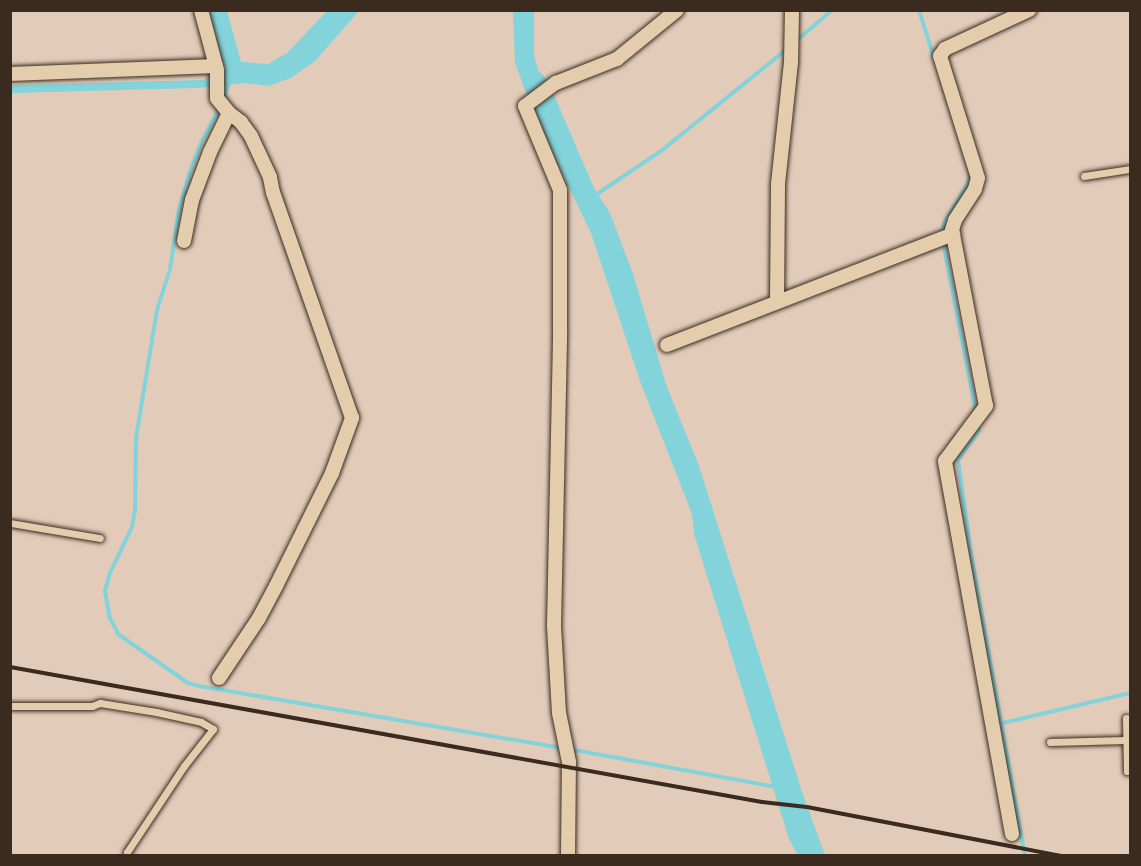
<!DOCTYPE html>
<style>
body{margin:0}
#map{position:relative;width:1141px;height:866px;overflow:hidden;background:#e3cbba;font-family:Delius,sans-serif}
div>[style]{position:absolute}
.water>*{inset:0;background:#82d3da}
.stream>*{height:4px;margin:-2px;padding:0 2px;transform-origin:2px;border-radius:2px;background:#82d3da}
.roads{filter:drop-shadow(0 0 2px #3b2a1e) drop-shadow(0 0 2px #3b2a1e)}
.service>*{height:7px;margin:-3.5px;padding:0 3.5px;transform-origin:3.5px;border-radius:3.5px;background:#e4cdad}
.minor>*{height:14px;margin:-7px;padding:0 7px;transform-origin:7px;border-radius:7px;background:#e4cdad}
.rail>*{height:4px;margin:-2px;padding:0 2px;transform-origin:2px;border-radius:2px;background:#3b2a1e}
span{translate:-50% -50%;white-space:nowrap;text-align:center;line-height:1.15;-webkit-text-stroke:4.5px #e4cdad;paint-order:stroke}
.frame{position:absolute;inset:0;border:12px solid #3b2a1e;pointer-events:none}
</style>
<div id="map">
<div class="water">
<i style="clip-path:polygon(207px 11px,227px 11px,241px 62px,268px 64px,287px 53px,327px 11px,359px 11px,315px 61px,291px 78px,268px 86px,246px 83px,197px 88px,11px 93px,10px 85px,203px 80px,224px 68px)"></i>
<i style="clip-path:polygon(513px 11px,534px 11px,534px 55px,538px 70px,548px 81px,594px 188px,610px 213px,633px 274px,667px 387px,699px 466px,803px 795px,825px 855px,798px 855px,789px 839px,694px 534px,692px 514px,640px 381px,591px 233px,535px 117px,515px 63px)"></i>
</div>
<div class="stream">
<i style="left:919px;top:10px;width:50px;rotate:72.6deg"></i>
<i style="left:796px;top:41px;width:48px;rotate:-40.7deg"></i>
<i style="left:223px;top:101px;width:20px;rotate:-72deg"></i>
<i style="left:220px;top:107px;width:41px;rotate:117.8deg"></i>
<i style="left:201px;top:143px;width:34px;rotate:111deg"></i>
<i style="left:189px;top:175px;width:35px;rotate:106deg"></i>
<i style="left:179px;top:209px;width:61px;rotate:98.5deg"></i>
<i style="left:170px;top:269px;width:43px;rotate:107.6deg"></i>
<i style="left:157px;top:310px;width:130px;rotate:99.3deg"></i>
<i style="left:136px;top:438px;width:71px;rotate:90.8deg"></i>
<i style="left:135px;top:509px;width:18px;rotate:99deg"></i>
<i style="left:132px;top:527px;width:51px;rotate:115.6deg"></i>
<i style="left:110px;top:573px;width:19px;rotate:106deg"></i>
<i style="left:105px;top:591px;width:27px;rotate:80deg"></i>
<i style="left:110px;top:618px;width:18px;rotate:63deg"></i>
<i style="left:118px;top:634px;width:85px;rotate:35deg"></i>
<i style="left:188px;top:683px;width:11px;rotate:15deg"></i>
<i style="left:199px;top:686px;width:368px;rotate:9.7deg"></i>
<i style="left:594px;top:196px;width:81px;rotate:-33.9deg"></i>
<i style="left:661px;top:151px;width:164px;rotate:-39deg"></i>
<i style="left:942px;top:234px;width:11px;rotate:-80deg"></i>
<i style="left:944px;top:223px;width:48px;rotate:-58.6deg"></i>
<i style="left:969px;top:182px;width:14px;rotate:-90deg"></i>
<i style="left:943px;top:242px;width:172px;rotate:79deg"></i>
<i style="left:978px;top:424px;width:6px;rotate:81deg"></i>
<i style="left:979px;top:430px;width:37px;rotate:125deg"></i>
<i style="left:958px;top:460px;width:95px;rotate:82.1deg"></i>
<i style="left:971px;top:554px;width:307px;rotate:79.9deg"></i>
<i style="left:1003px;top:723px;width:130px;rotate:-13.3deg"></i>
<i style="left:569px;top:749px;width:211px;rotate:10.4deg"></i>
</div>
<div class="roads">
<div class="service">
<i style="left:1084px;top:176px;width:47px;rotate:-8.7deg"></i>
<i style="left:10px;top:523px;width:91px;rotate:9.5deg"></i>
<i style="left:10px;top:706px;width:82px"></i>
<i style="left:92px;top:706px;width:9px;rotate:-21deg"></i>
<i style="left:100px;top:703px;width:57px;rotate:9.1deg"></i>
<i style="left:156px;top:712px;width:46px;rotate:12.5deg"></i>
<i style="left:201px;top:722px;width:14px;rotate:30deg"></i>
<i style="left:213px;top:729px;width:47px;rotate:128.1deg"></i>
<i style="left:184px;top:766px;width:103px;rotate:123.5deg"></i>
<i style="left:127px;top:852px;width:4px;rotate:90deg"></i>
<i style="left:1126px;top:718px;width:53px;rotate:88.9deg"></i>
<i style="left:1127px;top:771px;width:3px"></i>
<i style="left:1050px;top:742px;width:76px;rotate:-1.5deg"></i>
</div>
<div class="minor">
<i style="left:10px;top:74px;width:206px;rotate:-2.2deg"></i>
<i style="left:184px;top:241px;width:42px;rotate:-79deg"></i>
<i style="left:192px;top:200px;width:51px;rotate:-69.4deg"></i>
<i style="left:210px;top:152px;width:43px;rotate:-64deg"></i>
<i style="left:229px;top:113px;width:19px;rotate:-129deg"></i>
<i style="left:217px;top:98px;width:28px;rotate:-90deg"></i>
<i style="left:217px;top:70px;width:62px;rotate:-104.9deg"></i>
<i style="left:777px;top:301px;width:117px;rotate:-89.5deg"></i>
<i style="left:778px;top:184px;width:122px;rotate:-83.9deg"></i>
<i style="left:791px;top:63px;width:53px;rotate:-88.9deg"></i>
<i style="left:667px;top:345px;width:307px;rotate:-21.2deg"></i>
<i style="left:219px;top:678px;width:72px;rotate:-56.3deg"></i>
<i style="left:259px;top:618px;width:36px;rotate:-62deg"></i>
<i style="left:276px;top:586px;width:126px;rotate:-63.6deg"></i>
<i style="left:332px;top:473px;width:59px;rotate:-70deg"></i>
<i style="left:352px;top:418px;width:238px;rotate:-109.3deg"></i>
<i style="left:273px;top:193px;width:16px;rotate:-101deg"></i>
<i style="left:270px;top:177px;width:45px;rotate:-114.9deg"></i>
<i style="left:251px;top:136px;width:17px;rotate:-126deg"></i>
<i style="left:241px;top:122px;width:15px;rotate:-143deg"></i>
<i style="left:1012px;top:834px;width:379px;rotate:-100.2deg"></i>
<i style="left:945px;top:461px;width:69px;rotate:-53.3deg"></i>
<i style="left:986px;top:406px;width:179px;rotate:-100.9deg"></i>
<i style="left:952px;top:230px;width:10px;rotate:-73deg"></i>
<i style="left:955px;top:220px;width:37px;rotate:-57deg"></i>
<i style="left:975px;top:189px;width:11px;rotate:-75deg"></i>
<i style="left:978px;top:178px;width:128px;rotate:-107.3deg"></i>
<i style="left:940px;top:56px;width:9px;rotate:-54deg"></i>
<i style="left:945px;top:49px;width:93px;rotate:-24.9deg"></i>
<i style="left:568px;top:856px;width:94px;rotate:-89.4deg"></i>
<i style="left:569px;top:762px;width:50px;rotate:-101.5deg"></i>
<i style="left:559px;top:713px;width:87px;rotate:-93.3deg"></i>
<i style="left:554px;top:626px;width:293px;rotate:-88.8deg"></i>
<i style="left:560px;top:333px;width:143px;rotate:-90deg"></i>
<i style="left:560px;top:190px;width:91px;rotate:-112.6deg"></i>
<i style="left:525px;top:106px;width:39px;rotate:-37deg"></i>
<i style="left:556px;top:83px;width:66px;rotate:-21.5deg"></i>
<i style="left:617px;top:59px;width:77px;rotate:-39.2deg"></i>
</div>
</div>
<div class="rail">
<i style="left:10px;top:667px;width:764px;rotate:10.18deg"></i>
<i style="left:762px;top:802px;width:45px;rotate:6.3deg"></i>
<i style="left:807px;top:807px;width:260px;rotate:10.9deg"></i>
</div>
<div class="frame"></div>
</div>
